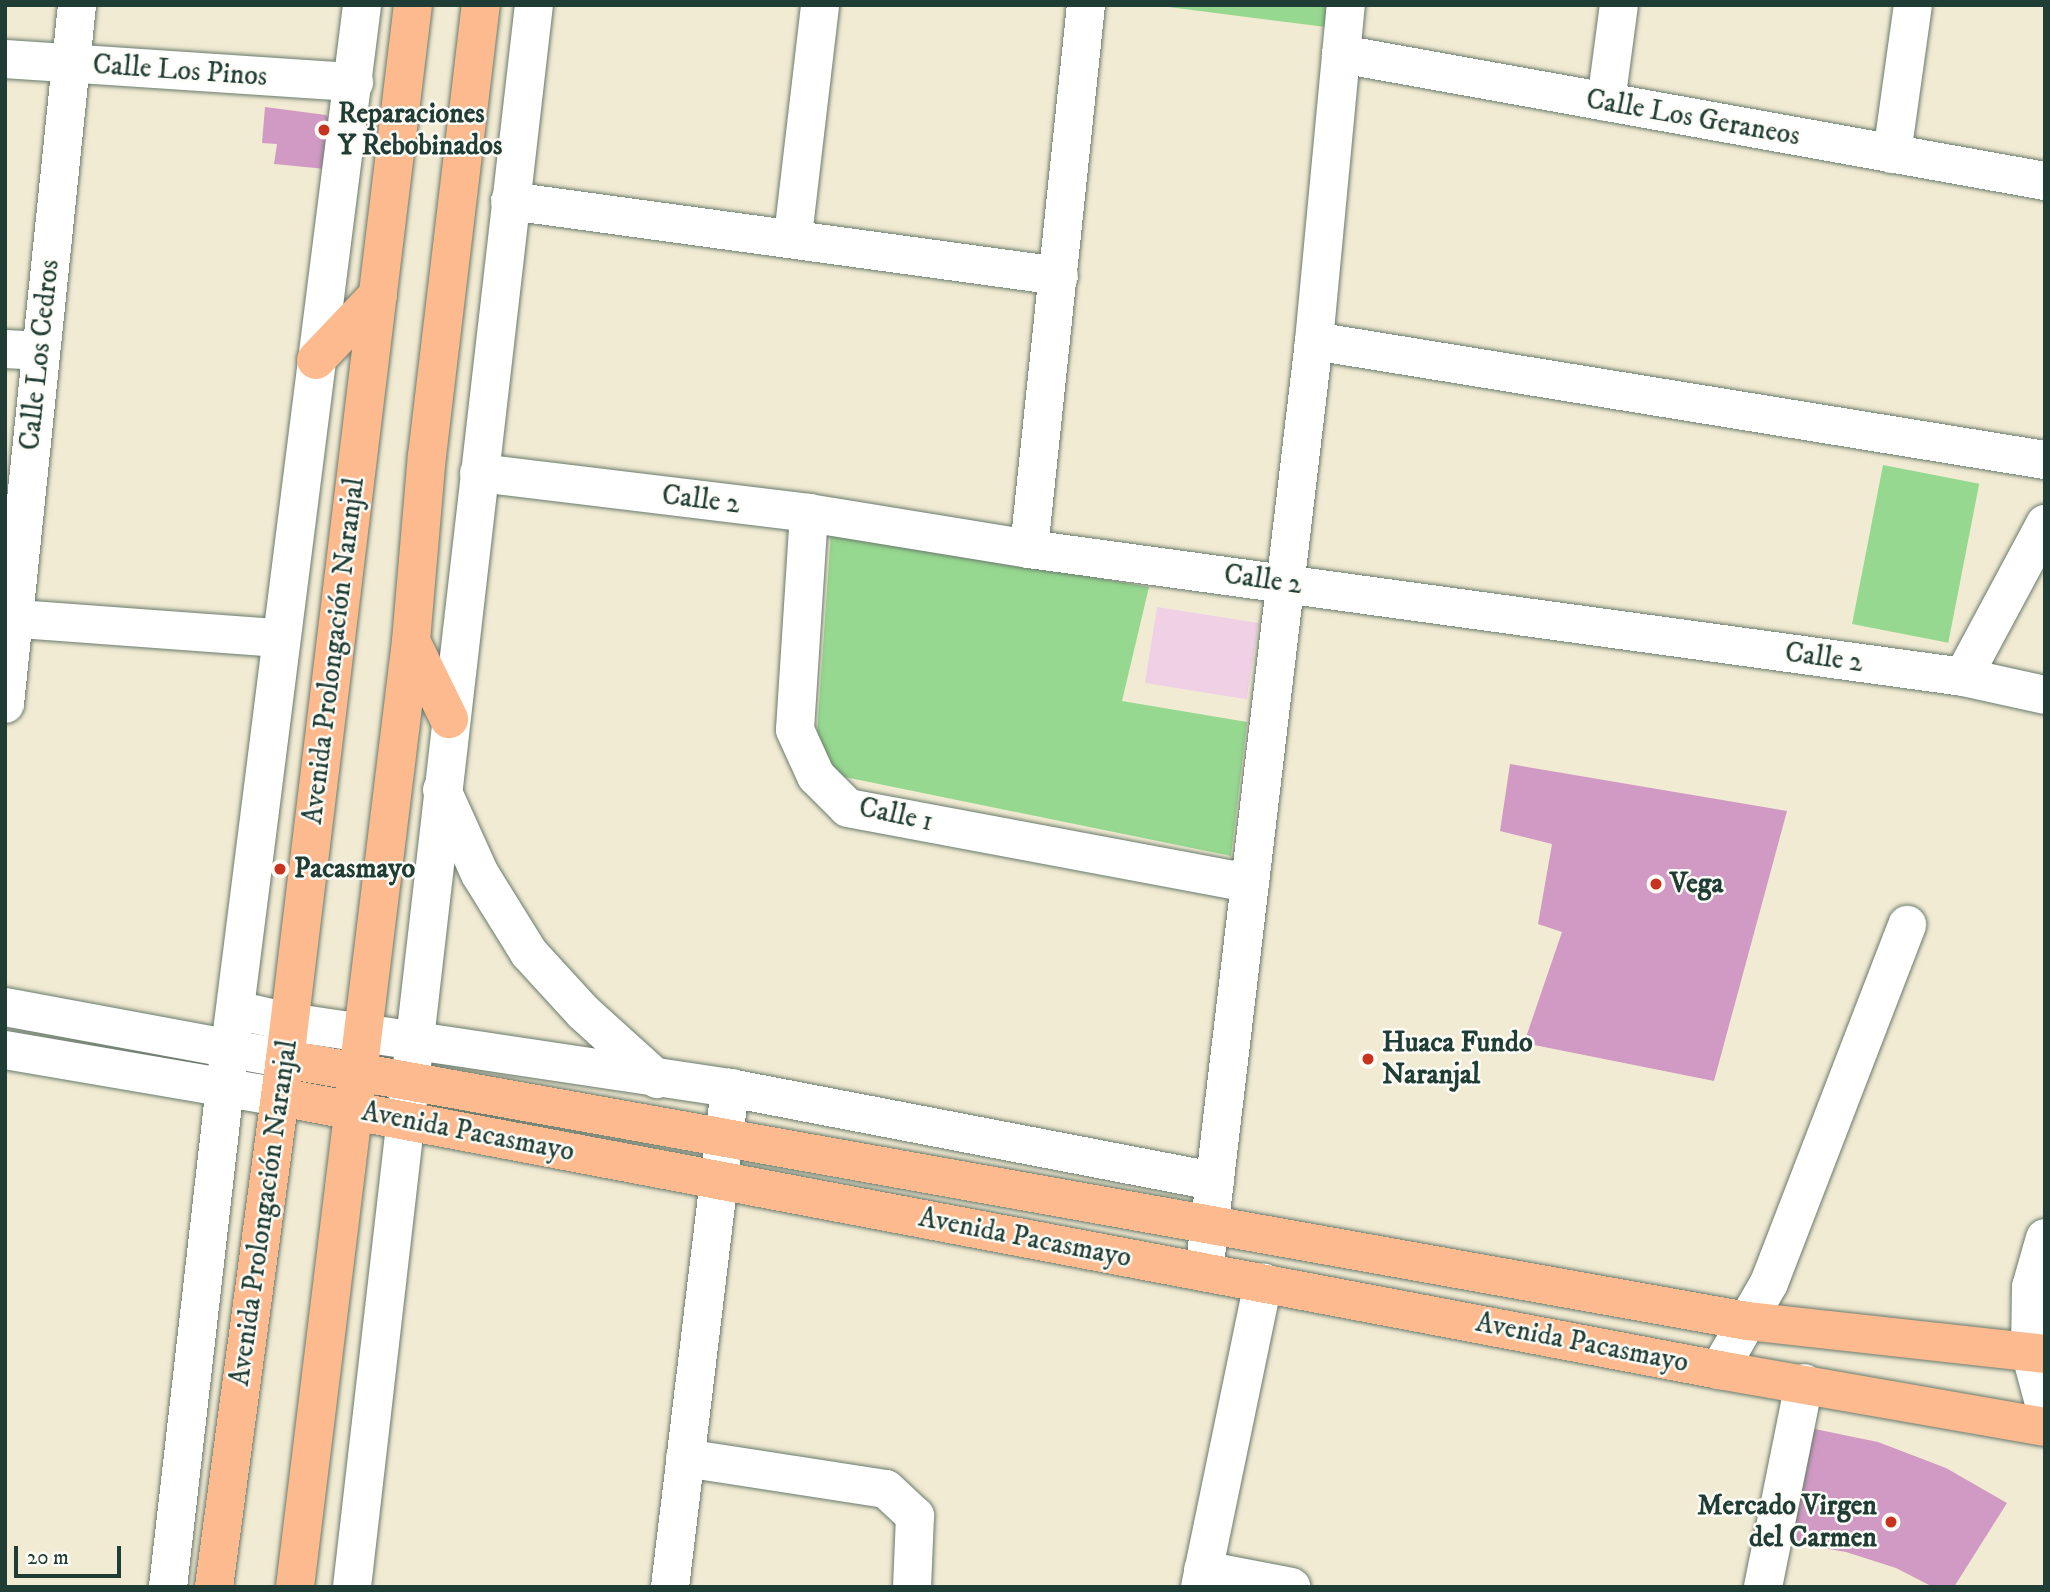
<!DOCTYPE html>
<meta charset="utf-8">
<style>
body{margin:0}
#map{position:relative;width:2050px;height:1592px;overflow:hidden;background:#f2ebd3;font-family:"IM FELL DW Pica",serif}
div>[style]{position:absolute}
.built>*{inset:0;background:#efd0e5;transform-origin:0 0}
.green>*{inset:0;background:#96d88f;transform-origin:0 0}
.building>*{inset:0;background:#d19ac4}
.roads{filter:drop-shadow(0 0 2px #697a6c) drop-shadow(0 0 2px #697a6c)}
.minor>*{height:38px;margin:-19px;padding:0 19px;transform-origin:19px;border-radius:19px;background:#fff}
.major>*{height:38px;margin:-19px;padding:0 19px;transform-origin:19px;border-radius:19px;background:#fcba8e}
.dots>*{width:19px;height:19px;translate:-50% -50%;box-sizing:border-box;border:4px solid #fdfcf7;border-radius:50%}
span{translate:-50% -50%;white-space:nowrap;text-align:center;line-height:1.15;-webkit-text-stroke:5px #fdfcf7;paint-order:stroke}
.street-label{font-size:28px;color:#1f3d34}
.poi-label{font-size:28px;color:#1f3d34;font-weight:700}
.left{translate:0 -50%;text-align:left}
.right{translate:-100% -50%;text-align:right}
.frame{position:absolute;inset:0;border:7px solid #1f3d34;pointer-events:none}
.scale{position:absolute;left:14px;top:1546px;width:107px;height:32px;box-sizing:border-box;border:4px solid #1f3d34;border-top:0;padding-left:9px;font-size:21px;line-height:24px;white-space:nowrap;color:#1f3d34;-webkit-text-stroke:5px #fdfcf7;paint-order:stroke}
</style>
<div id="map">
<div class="built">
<i style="left:1157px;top:607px;width:103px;height:77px;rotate:9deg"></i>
</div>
<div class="green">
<i style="clip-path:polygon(1153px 5px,1329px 5px,1326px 27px)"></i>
<i style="left:1883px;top:465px;width:98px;height:162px;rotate:11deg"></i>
<i style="clip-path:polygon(831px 532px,1149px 587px,1122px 701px,1247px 722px,1231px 856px,835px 775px,817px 733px)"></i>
</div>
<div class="building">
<i style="clip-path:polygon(265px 107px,326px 115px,330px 121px,326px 169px,274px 164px,277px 144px,262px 143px)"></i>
<i style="clip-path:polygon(1510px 764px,1787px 811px,1714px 1081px,1524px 1043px,1562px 932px,1538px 924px,1552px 844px,1500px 831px)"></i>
<i style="clip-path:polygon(1805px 1427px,1878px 1442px,1946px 1468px,2007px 1503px,1954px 1587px,1933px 1587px,1896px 1568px,1846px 1552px,1782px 1541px)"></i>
</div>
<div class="roads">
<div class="minor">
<i style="left:1341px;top:54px;width:715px;rotate:10.23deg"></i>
<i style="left:5px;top:59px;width:350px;rotate:3.8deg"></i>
<i style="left:1606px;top:102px;width:98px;rotate:-82.4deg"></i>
<i style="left:1892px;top:154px;width:150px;rotate:-82deg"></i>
<i style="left:510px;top:201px;width:554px;rotate:7.78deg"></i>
<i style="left:793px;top:236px;width:233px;rotate:-83.3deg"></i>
<i style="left:1314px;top:341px;width:741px;rotate:9.25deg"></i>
<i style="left:5px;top:349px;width:36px;rotate:3deg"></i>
<i style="left:479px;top:473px;width:332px;rotate:6.9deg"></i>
<i style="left:809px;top:513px;width:223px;rotate:9.3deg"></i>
<i style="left:1029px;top:549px;width:943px;rotate:7.8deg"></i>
<i style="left:1963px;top:677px;width:84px;rotate:12.4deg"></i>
<i style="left:809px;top:513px;width:217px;rotate:93.7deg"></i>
<i style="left:795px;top:730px;width:51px;rotate:65.5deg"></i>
<i style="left:816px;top:776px;width:45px;rotate:45deg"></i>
<i style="left:848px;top:808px;width:409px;rotate:10.6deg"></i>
<i style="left:1029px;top:549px;width:547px;rotate:-84.02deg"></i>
<i style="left:5px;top:618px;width:276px;rotate:4.2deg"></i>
<i style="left:1963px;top:677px;width:174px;rotate:-61.8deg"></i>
<i style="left:5px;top:704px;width:703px;rotate:-84.12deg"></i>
<i style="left:442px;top:790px;width:92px;rotate:65.7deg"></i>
<i style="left:480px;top:874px;width:93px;rotate:58.2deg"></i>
<i style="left:529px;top:953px;width:80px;rotate:47.5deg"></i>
<i style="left:583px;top:1012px;width:100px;rotate:42.2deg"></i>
<i style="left:5px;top:1007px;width:285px;rotate:10.5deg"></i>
<i style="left:236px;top:1010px;width:54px;rotate:12.8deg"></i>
<i style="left:289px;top:1022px;width:446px;rotate:8.5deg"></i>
<i style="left:730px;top:1088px;width:494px;rotate:10.9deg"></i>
<i style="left:5px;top:1050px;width:279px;rotate:9.7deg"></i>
<i style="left:2045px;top:1238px;width:51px;rotate:105.9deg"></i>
<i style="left:2031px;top:1287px;width:64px;rotate:90.9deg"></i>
<i style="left:2030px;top:1351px;width:58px;rotate:75deg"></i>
<i style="left:1204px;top:1272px;width:937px;rotate:-83.26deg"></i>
<i style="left:1314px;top:341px;width:338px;rotate:-84.6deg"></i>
<i style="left:1719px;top:1370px;width:100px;rotate:-60.1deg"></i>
<i style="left:1769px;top:1283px;width:384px;rotate:-68.9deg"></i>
<i style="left:685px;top:1458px;width:203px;rotate:8.8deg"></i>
<i style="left:886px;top:1489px;width:40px;rotate:43deg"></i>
<i style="left:915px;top:1516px;width:71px;rotate:92.4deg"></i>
<i style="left:1203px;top:1570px;width:90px;rotate:10.9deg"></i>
<i style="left:168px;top:1587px;width:503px;rotate:-83.5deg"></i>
<i style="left:225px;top:1087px;width:1091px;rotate:-82.78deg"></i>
<i style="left:352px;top:1587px;width:1592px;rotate:-83.44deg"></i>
<i style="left:670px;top:1587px;width:503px;rotate:-83.14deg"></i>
<i style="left:1200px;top:1587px;width:311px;rotate:-78.3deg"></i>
<i style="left:1763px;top:1587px;width:208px;rotate:-78.6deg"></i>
</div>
<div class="major">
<i style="left:316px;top:360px;width:90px;rotate:-46.4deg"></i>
<i style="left:411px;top:641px;width:87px;rotate:64deg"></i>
<i style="left:285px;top:1059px;width:1485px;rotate:10.16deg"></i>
<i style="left:1747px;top:1321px;width:300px;rotate:6.3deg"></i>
<i style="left:280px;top:1097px;width:1465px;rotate:10.74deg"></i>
<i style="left:1719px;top:1370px;width:331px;rotate:9.9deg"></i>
<i style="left:214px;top:1587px;width:533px;rotate:-82.34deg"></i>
<i style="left:285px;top:1059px;width:1062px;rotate:-83.08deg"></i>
<i style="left:295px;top:1587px;width:953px;rotate:-83.01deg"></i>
<i style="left:411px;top:641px;width:186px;rotate:-85.1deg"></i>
<i style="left:427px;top:456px;width:454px;rotate:-83.2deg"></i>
</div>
</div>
<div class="dots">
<i style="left:324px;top:130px;background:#c8321e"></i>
<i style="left:280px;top:869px;background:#c8321e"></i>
<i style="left:1656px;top:884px;background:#c8321e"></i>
<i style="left:1368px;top:1059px;background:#c8321e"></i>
<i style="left:1891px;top:1522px;background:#c8321e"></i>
</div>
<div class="street-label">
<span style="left:180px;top:71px;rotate:4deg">Calle Los Pinos</span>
<span style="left:1693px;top:118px;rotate:10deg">Calle Los Geraneos</span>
<span style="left:40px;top:355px;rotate:-84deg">Calle Los Cedros</span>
<span style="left:701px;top:500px;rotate:7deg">Calle 2</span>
<span style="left:1263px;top:580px;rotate:8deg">Calle 2</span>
<span style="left:334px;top:651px;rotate:-83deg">Avenida Prolongación Naranjal</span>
<span style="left:1824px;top:658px;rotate:8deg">Calle 2</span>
<span style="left:896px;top:815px;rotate:12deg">Calle 1</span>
<span style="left:468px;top:1132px;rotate:11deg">Avenida Pacasmayo</span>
<span style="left:264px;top:1213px;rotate:-82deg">Avenida Prolongación Naranjal</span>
<span style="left:1025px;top:1238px;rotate:11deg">Avenida Pacasmayo</span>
<span style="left:1582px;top:1343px;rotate:11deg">Avenida Pacasmayo</span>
</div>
<div class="poi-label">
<span class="left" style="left:338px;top:130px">Reparaciones<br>Y Rebobinados</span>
<span class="left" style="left:294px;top:869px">Pacasmayo</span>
<span class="left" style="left:1670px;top:884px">Vega</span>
<span class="left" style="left:1382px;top:1059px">Huaca Fundo<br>Naranjal</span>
<span class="right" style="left:1877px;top:1522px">Mercado Virgen<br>del Carmen</span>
</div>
<div class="frame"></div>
<div class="scale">20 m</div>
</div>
